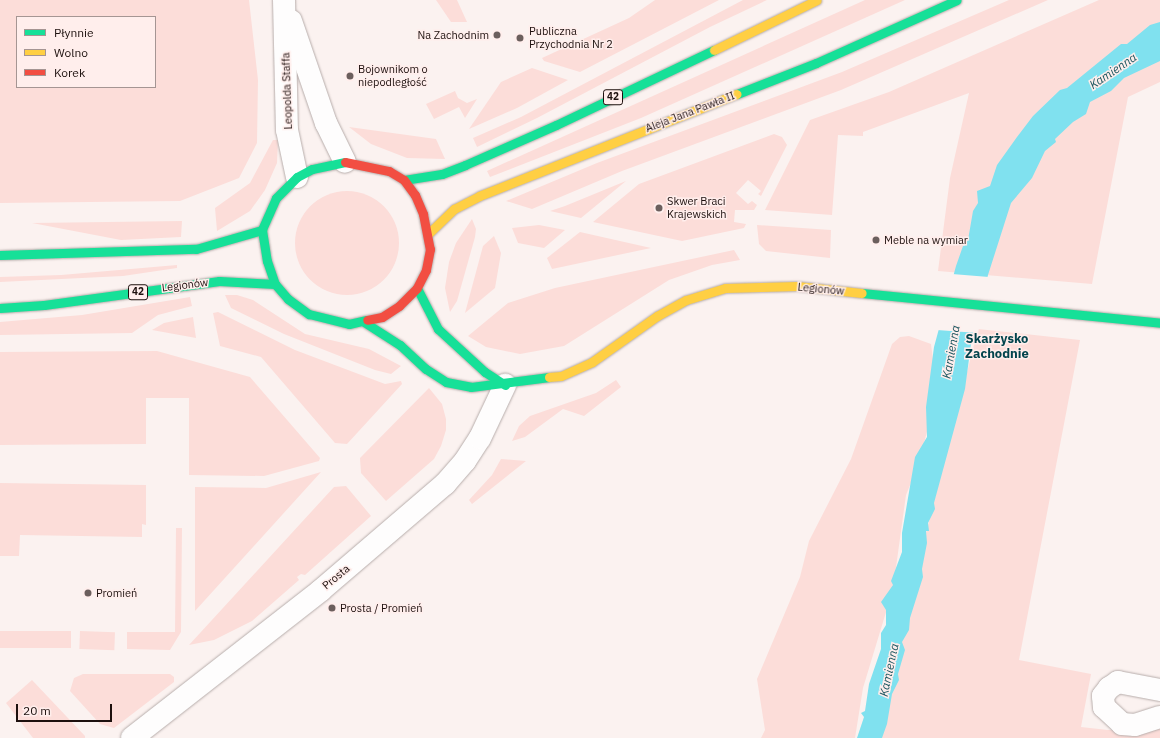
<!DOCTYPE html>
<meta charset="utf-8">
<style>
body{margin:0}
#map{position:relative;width:1160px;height:738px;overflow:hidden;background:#fbf2f0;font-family:"IBM Plex Sans",sans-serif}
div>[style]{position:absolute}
.green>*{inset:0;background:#fcddd9;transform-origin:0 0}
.round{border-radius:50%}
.water>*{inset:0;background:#80e1ef}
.pier>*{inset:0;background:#fbf2f0}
.roads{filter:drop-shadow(0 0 1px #b7adab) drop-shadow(0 0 1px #b7adab)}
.street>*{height:22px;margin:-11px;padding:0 11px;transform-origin:11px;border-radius:11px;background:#fefdfd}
.fast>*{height:9px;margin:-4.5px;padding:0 4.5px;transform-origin:4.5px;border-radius:4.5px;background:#16e098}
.slow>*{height:9px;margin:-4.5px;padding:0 4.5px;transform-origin:4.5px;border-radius:4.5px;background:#ffcf43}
.jam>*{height:9px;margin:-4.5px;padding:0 4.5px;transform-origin:4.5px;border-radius:4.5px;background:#f24e42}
.dots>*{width:11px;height:11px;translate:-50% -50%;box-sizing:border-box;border:2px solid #ffeeec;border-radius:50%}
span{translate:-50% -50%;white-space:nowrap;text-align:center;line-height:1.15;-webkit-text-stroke:3px #ffeeec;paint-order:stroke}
.shield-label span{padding:1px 3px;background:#ffeeec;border:1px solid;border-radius:3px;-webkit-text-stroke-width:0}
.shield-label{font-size:10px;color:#1d100e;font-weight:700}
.poi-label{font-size:11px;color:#1d100e}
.left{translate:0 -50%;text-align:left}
.right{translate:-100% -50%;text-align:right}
.street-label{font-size:11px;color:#1d100e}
.water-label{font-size:12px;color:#1d5760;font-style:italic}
.quarter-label{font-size:13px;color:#03444d;font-weight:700}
.legend{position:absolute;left:16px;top:16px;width:140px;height:72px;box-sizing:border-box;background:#ffeeec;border:1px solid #a59593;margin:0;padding:5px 7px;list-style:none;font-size:12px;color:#1d100e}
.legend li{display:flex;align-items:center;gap:8px;height:20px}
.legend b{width:20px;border:1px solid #a59593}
.scale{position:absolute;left:16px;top:704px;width:96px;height:18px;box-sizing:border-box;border:2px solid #1d100e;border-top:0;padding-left:5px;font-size:12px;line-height:14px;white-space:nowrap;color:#1d100e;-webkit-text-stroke:3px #ffeeec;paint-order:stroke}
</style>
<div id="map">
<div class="green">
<i style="clip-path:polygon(evenodd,0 0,249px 0,258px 80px,257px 143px,239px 178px,180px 201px,0 203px,0 0,17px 17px,155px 17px,155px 87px,17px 87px,17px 17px)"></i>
<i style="clip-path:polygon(436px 0,457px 0,467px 22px,451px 22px)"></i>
<i style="clip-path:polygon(655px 0,719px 0,580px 72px,544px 61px,542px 58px,629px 18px)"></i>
<i style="clip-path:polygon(743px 0,767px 0,710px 27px,537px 118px,477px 147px,473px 138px,521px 117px)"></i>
<i style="clip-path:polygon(865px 0,905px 0,641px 118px,490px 177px,487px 171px)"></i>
<i style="clip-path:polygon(1009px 0,1048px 0,841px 90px,622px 171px,532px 209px,506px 201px,597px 163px,842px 72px)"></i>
<i style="clip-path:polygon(1099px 0,1160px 0,1160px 82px,1128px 97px,1092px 284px,938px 271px,950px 178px,969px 93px,863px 132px,863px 136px,838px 135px,832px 215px,765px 210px,810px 120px,889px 92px)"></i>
<i style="clip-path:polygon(532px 68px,568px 80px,517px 108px,469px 129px,501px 82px)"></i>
<i style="clip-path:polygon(455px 91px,458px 98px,467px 103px,477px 99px,465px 118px,459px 107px,434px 119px,426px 104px)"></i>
<i style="clip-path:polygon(349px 127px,436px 139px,445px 159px,407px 158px,371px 144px)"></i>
<i style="clip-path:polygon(774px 134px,782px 137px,787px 145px,761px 196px,758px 194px,761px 191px,748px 180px,736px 193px,748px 204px,752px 201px,757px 205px,754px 210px,735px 210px,734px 222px,746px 224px,744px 228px,682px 241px,593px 222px,639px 184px)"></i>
<i style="clip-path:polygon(273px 140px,278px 140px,277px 163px,265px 190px,250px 211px,217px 231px,215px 208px,250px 183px)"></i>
<i style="clip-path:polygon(626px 181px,581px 218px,550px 211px,565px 206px)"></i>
<i class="round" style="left:295px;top:191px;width:104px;height:104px"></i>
<i style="clip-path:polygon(472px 219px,476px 229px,475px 237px,457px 301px,450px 312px,445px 288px,449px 262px,456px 243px)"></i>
<i style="clip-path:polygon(182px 221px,181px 237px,121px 240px,32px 223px)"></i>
<i style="clip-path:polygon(539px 225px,565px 230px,544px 248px,518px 243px,512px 228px)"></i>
<i style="clip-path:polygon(757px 225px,831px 230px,830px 258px,766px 251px,759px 244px)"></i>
<i style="clip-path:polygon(580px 232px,651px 248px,552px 269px,547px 258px)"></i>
<i style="clip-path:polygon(494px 236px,501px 253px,495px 288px,465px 313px,483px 246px)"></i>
<i style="clip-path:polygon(734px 250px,740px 260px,712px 265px,669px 280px,564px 346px,520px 354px,486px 347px,468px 336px,508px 303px,555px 288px)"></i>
<i style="clip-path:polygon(177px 265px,177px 268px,123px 276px,0 282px,0 277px,61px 275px)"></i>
<i style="clip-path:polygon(225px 295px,237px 295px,253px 300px,305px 334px,369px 349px,401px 366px,391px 374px,375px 370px,284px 334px,231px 308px)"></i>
<i style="clip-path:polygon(190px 297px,192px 306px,158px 315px,132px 333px,0 335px,0 322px,82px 315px)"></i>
<i style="clip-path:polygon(218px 312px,295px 350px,385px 384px,401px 381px,402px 384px,347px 444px,335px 443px,261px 357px,220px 346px,213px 313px)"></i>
<i style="clip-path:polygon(193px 317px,196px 338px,152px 330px,164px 323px)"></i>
<i style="clip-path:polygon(978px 329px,1080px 340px,1019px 660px,1091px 674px,1081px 727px,1108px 730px,1160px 729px,1160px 738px,877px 738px,901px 631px)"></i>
<i style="clip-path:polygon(909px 336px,931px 344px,935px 375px,933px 408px,919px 463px,906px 495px,893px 589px,863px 688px,855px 738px,761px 738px,765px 730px,757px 679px,800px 577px,809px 541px,851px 459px,892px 344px,900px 337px)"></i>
<i style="clip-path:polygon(157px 351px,250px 377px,320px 458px,319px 461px,264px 476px,189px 475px,189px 398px,146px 398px,146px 444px,0 445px,0 352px)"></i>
<i style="clip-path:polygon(616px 380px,621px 387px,584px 416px,563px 409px,525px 437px,512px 441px,519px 426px,530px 416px,596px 393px)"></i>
<i style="clip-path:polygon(429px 388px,442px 404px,446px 419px,446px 430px,441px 446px,434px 459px,386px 501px,361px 473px,360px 458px)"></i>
<i style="clip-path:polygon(501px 459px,526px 461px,472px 504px,469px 500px,492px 475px)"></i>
<i style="clip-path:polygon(321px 472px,195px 611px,195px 487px,266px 488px)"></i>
<i style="clip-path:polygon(0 483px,146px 485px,146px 525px,142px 524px,142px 537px,20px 535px,19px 556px,0 556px)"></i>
<i style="clip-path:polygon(346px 486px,371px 516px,305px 575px,301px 574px,297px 577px,299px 580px,252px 621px,214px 640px,189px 645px,334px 487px)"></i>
<i style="clip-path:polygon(176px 528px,182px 528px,181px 632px,170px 650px,127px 649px,127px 632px,175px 632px)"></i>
<i style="left:0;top:631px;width:71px;height:17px"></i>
<i style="left:80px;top:631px;width:35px;height:18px;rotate:2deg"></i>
<i style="clip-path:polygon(83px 674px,170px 674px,174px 677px,174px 682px,114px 728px,100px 724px,70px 691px,74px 678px)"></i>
<i style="clip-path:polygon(32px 680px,85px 736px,85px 738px,33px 738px,6px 703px)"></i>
</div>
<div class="water">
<i style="clip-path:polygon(1160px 22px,1160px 61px,1124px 78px,1111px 91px,1090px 102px,1086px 114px,1073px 122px,1055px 139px,1056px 142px,1045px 151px,1032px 178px,1011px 203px,988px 275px,975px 335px,971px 344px,965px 389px,934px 503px,935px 509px,928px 523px,929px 531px,926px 531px,927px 543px,922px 569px,923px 577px,910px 618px,909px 630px,902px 642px,905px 650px,898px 674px,899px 680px,892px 694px,887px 724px,882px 738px,857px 738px,864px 717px,861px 713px,865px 711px,869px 684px,881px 649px,881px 633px,886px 625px,886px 610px,881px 602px,893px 585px,891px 581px,902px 552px,902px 533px,915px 457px,927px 437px,926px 407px,934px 347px,956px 266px,963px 246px,968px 240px,973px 211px,978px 203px,977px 191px,990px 186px,997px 165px,1017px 137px,1033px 116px,1060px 90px,1067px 88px,1121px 44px,1127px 44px,1150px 25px)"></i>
</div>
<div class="pier">
<i style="clip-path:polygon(952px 274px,989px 277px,978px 333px,937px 330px)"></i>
</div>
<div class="roads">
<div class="street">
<i style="left:284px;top:0;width:130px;rotate:88.7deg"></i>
<i style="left:287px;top:130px;width:48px;rotate:78deg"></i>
<i style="left:291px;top:21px;width:108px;rotate:71.1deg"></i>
<i style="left:326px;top:123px;width:43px;rotate:64deg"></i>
<i style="left:1160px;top:690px;width:43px;rotate:-169.2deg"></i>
<i style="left:1118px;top:682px;width:11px;rotate:146deg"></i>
<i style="left:1109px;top:688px;width:10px;rotate:127deg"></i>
<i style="left:1103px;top:696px;width:11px;rotate:85deg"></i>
<i style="left:1104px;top:707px;width:25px;rotate:43deg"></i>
<i style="left:1122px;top:724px;width:13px;rotate:4deg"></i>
<i style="left:1135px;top:725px;width:26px;rotate:-18deg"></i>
<i style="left:132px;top:738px;width:239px;rotate:-38deg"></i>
<i style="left:320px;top:591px;width:165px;rotate:-40.6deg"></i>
<i style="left:445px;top:484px;width:30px;rotate:-49deg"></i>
<i style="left:465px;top:461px;width:27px;rotate:-57deg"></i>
<i style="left:480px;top:438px;width:59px;rotate:-64.7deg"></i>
</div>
<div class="fast">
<i style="left:737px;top:94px;width:85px;rotate:-21.4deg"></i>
<i style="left:816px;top:63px;width:154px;rotate:-24.1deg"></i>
<i style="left:345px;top:162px;width:34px;rotate:168deg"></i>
<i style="left:312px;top:169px;width:17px;rotate:152deg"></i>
<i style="left:297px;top:177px;width:30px;rotate:135deg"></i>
<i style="left:276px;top:198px;width:35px;rotate:114deg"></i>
<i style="left:262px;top:230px;width:31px;rotate:81deg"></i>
<i style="left:267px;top:261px;width:24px;rotate:71deg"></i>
<i style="left:275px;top:284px;width:20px;rotate:49deg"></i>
<i style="left:288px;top:299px;width:26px;rotate:36deg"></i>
<i style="left:309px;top:314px;width:41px;rotate:14deg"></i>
<i style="left:349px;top:324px;width:18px;rotate:-13deg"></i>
<i style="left:404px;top:180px;width:38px;rotate:-9deg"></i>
<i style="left:442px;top:174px;width:25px;rotate:-21deg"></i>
<i style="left:465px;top:165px;width:99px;rotate:-23.7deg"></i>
<i style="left:556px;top:125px;width:175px;rotate:-25.4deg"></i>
<i style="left:0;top:255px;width:196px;rotate:-1.8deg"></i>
<i style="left:196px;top:249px;width:69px;rotate:-16.1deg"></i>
<i style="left:417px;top:288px;width:46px;rotate:62.9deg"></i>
<i style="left:438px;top:329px;width:64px;rotate:42.5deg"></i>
<i style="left:485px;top:372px;width:24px;rotate:33deg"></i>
<i style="left:862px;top:293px;width:300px;rotate:5.7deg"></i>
<i style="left:0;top:308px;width:44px;rotate:-3.9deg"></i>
<i style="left:44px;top:305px;width:177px;rotate:-7.8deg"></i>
<i style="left:219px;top:281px;width:56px;rotate:3.1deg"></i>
<i style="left:364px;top:322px;width:43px;rotate:32.6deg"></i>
<i style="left:400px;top:345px;width:35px;rotate:43deg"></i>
<i style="left:426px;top:369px;width:24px;rotate:33deg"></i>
<i style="left:446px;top:382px;width:25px;rotate:11deg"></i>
<i style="left:471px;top:387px;width:79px;rotate:-7.3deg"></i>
</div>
<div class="slow">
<i style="left:714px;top:50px;width:114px;rotate:-25.9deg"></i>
<i style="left:429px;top:233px;width:35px;rotate:-44deg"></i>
<i style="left:454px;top:209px;width:28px;rotate:-27deg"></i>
<i style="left:479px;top:196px;width:277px;rotate:-21.6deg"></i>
<i style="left:549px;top:377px;width:12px;rotate:-5deg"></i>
<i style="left:561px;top:376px;width:34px;rotate:-24deg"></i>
<i style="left:592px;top:362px;width:80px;rotate:-35.3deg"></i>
<i style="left:657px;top:316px;width:33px;rotate:-29deg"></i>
<i style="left:686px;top:300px;width:41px;rotate:-17.1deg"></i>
<i style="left:725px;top:288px;width:72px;rotate:-1.6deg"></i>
<i style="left:797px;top:286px;width:65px;rotate:6.1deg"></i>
</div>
<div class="jam">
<i style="left:345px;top:162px;width:45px;rotate:11.6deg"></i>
<i style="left:389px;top:171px;width:17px;rotate:31deg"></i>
<i style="left:404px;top:180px;width:19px;rotate:54deg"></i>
<i style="left:415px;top:195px;width:21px;rotate:67deg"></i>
<i style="left:423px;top:214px;width:36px;rotate:79deg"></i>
<i style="left:430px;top:249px;width:21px;rotate:101deg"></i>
<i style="left:426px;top:270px;width:20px;rotate:117deg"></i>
<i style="left:417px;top:288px;width:25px;rotate:135deg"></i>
<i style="left:399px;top:306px;width:20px;rotate:147deg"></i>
<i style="left:382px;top:317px;width:15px;rotate:169deg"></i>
</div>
</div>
<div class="dots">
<i style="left:497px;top:35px;background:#6b5f5d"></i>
<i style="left:520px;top:38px;background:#6b5f5d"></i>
<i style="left:350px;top:76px;background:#6b5f5d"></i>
<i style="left:659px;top:208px;background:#6b5f5d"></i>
<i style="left:876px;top:240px;background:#6b5f5d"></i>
<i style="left:88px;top:593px;background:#6b5f5d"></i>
<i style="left:332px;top:608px;background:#6b5f5d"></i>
</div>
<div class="shield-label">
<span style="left:613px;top:97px">42</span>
<span style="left:138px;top:292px">42</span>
</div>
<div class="poi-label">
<span class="left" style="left:529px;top:38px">Publiczna<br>Przychodnia Nr 2</span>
<span class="right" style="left:489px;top:35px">Na Zachodnim</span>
<span class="left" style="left:358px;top:76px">Bojownikom o<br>niepodległość</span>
<span class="left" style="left:667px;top:208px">Skwer Braci<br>Krajewskich</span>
<span class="left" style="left:884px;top:240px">Meble na wymiar</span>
<span class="left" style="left:96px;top:593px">Promień</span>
<span class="left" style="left:340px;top:608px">Prosta / Promień</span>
</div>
<div class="street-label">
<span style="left:287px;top:91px;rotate:-92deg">Leopolda Staffa</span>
<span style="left:690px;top:112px;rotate:-21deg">Aleja Jana Pawła II</span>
<span style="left:185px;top:285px;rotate:-7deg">Legionów</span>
<span style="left:821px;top:289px;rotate:5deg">Legionów</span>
<span style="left:336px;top:577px;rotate:-40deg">Prosta</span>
</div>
<div class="water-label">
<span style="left:1113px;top:71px;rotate:-34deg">Kamienna</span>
<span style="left:951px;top:352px;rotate:-80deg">Kamienna</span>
<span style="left:889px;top:670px;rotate:-78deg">Kamienna</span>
</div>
<div class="quarter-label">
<span style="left:997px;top:347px">Skarżysko<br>Zachodnie</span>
</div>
<ul class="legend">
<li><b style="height:5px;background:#16e098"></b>Płynnie</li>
<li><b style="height:5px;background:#ffcf43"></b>Wolno</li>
<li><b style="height:5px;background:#f24e42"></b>Korek</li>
</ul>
<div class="scale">20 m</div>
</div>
